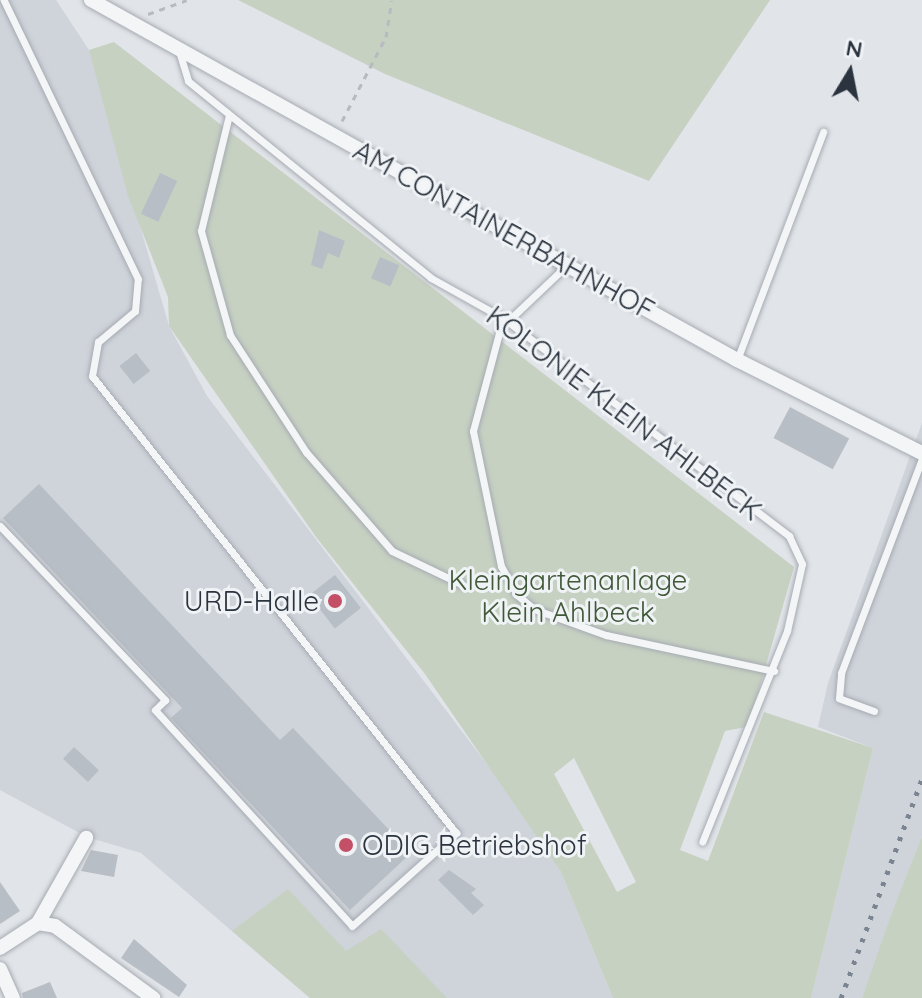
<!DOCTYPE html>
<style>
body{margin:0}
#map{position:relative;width:922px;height:998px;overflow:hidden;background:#e1e4e8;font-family:Quicksand,sans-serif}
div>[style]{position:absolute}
.built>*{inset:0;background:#cfd3da}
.green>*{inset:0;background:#c7d1c2}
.building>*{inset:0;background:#b8bec5;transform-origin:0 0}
.path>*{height:3px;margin-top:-1.5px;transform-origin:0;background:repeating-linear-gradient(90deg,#b7bbc0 0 6px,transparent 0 12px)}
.roads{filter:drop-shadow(0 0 2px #a6abb2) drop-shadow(0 0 2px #a6abb2)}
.service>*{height:7px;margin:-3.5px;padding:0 3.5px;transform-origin:3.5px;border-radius:3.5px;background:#f3f5f7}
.minor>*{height:14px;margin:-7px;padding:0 7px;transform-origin:7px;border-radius:7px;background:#f3f5f7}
.rail>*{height:5px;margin-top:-2.5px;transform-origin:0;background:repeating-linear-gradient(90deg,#7b8591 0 4px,transparent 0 12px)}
.dots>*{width:22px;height:22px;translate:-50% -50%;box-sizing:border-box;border:4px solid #f0f3f6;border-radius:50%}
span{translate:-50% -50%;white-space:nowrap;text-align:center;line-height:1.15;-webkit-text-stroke:6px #f0f3f6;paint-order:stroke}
.street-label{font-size:28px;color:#2a333e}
.park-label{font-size:28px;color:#415939}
.poi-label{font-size:28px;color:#2a333e}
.right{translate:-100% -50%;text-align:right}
.left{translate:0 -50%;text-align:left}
.north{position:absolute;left:810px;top:32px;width:80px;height:80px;-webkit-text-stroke:6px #f0f3f6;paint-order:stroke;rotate:10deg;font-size:22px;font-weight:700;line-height:32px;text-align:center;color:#2a333e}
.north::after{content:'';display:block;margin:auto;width:28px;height:36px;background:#2a333e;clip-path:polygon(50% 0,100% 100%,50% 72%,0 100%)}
</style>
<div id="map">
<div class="built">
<i style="clip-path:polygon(0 0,56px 0,89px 50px,169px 326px,207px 396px,502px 784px,561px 872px,613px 998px,310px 998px,141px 853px,87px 837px,0 790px)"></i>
<i style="clip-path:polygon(922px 423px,922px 836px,862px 998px,811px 998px,873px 748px,818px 727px,828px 683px)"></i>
</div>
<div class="green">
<i style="clip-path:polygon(238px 0,770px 0,649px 181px,385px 74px)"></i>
<i style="clip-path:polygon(evenodd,114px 42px,794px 567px,754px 707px,746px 727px,725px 731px,680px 850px,708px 861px,764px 712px,873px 748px,811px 998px,613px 998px,561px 872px,425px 674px,316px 537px,169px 326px,168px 297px,128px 196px,89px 50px,114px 42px,574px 758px,636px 882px,617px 892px,554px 774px,574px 758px)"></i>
<i style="clip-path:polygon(922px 836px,922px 998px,862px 998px,889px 921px)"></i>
<i style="clip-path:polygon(288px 889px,346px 951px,381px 929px,447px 998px,310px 998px,232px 931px)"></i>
</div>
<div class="building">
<i style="left:160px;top:173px;width:19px;height:45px;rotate:25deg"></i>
<i style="clip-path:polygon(319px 230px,345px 241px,339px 258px,328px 253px,322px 269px,311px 265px)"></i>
<i style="left:380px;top:257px;width:21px;height:23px;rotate:23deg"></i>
<i style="left:136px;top:353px;width:23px;height:21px;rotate:52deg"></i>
<i style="left:790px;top:407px;width:67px;height:35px;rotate:28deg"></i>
<i style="clip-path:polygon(39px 484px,280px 740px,293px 728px,411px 853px,350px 910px,171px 718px,182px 708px,3px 518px)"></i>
<i style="left:335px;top:575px;width:42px;height:33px;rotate:52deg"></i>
<i style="left:74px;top:747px;width:34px;height:16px;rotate:43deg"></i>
<i style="clip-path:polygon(91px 850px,118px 855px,114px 877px,81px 871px)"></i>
<i style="clip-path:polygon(449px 870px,476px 889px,471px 893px,484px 905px,473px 915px,438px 880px)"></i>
<i style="clip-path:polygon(0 882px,20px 911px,0 924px)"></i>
<i style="clip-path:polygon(134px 939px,187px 985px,179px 997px,121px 958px)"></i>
<i style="clip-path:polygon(50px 982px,57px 998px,23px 998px,22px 993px)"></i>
</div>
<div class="path">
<i style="left:148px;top:14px;width:41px;rotate:-19.7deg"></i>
<i style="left:342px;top:121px;width:95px;rotate:-62.4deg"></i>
<i style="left:386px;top:37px;width:37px;rotate:-81deg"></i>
</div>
<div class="roads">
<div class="service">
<i style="left:179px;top:51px;width:31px;rotate:73deg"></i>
<i style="left:188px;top:81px;width:313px;rotate:39deg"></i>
<i style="left:431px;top:278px;width:82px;rotate:29.1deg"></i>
<i style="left:503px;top:318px;width:360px;rotate:37.3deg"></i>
<i style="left:789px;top:536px;width:31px;rotate:65deg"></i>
<i style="left:802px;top:564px;width:69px;rotate:102.6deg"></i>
<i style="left:787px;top:631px;width:227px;rotate:111.9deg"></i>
<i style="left:229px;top:115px;width:119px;rotate:103.6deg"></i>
<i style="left:201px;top:231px;width:108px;rotate:74.4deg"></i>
<i style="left:230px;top:335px;width:140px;rotate:57deg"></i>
<i style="left:306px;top:452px;width:131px;rotate:49deg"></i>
<i style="left:392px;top:551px;width:79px;rotate:25.6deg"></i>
<i style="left:503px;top:318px;width:117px;rotate:104.9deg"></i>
<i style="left:473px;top:431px;width:138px;rotate:78.3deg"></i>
<i style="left:501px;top:566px;width:33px;rotate:61deg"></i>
<i style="left:517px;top:595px;width:22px;rotate:39deg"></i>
<i style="left:534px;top:609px;width:77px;rotate:19.9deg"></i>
<i style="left:606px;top:635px;width:172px;rotate:12.1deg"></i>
<i style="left:507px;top:322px;width:81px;rotate:-43.5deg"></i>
<i style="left:737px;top:360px;width:244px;rotate:-69.3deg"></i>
<i style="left:0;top:526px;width:240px;rotate:46.5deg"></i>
<i style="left:165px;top:700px;width:14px;rotate:135deg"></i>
<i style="left:155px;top:710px;width:292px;rotate:47.6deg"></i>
<i style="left:352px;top:926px;width:140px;rotate:-41.8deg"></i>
<i style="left:456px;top:833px;width:584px;rotate:-128.54deg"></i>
<i style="left:92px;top:376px;width:35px;rotate:-80deg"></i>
<i style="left:98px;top:342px;width:48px;rotate:-40deg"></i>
<i style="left:135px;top:311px;width:32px;rotate:-85deg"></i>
<i style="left:138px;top:279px;width:310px;rotate:-115.7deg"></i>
<i style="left:874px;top:711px;width:37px;rotate:-160deg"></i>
<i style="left:839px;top:698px;width:25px;rotate:-85deg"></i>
<i style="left:841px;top:673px;width:229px;rotate:-69.3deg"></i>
</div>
<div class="minor">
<i style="left:91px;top:0;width:740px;rotate:29.13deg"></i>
<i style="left:737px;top:360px;width:207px;rotate:26.7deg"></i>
<i style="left:38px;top:923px;width:98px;rotate:-60.5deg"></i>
<i style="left:0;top:948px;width:45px;rotate:-33.3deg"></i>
<i style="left:38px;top:923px;width:17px;rotate:10deg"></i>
<i style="left:55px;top:926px;width:122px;rotate:36.3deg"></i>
<i style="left:0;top:969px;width:32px;rotate:66deg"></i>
</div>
</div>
<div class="rail">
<i style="left:841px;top:998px;width:233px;rotate:-69.7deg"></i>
</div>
<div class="dots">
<i style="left:335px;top:601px;background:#c35067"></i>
<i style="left:346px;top:845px;background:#c35067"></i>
</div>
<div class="street-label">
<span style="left:504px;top:230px;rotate:29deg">AM CONTAINERBAHNHOF</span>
<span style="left:624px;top:413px;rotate:37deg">KOLONIE KLEIN AHLBECK</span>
</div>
<div class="park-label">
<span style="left:568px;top:596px">Kleingartenanlage<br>Klein Ahlbeck</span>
</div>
<div class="poi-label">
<span class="right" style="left:319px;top:601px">URD-Halle</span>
<span class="left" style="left:362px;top:845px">ODIG Betriebshof</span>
</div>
<div class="north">N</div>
</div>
